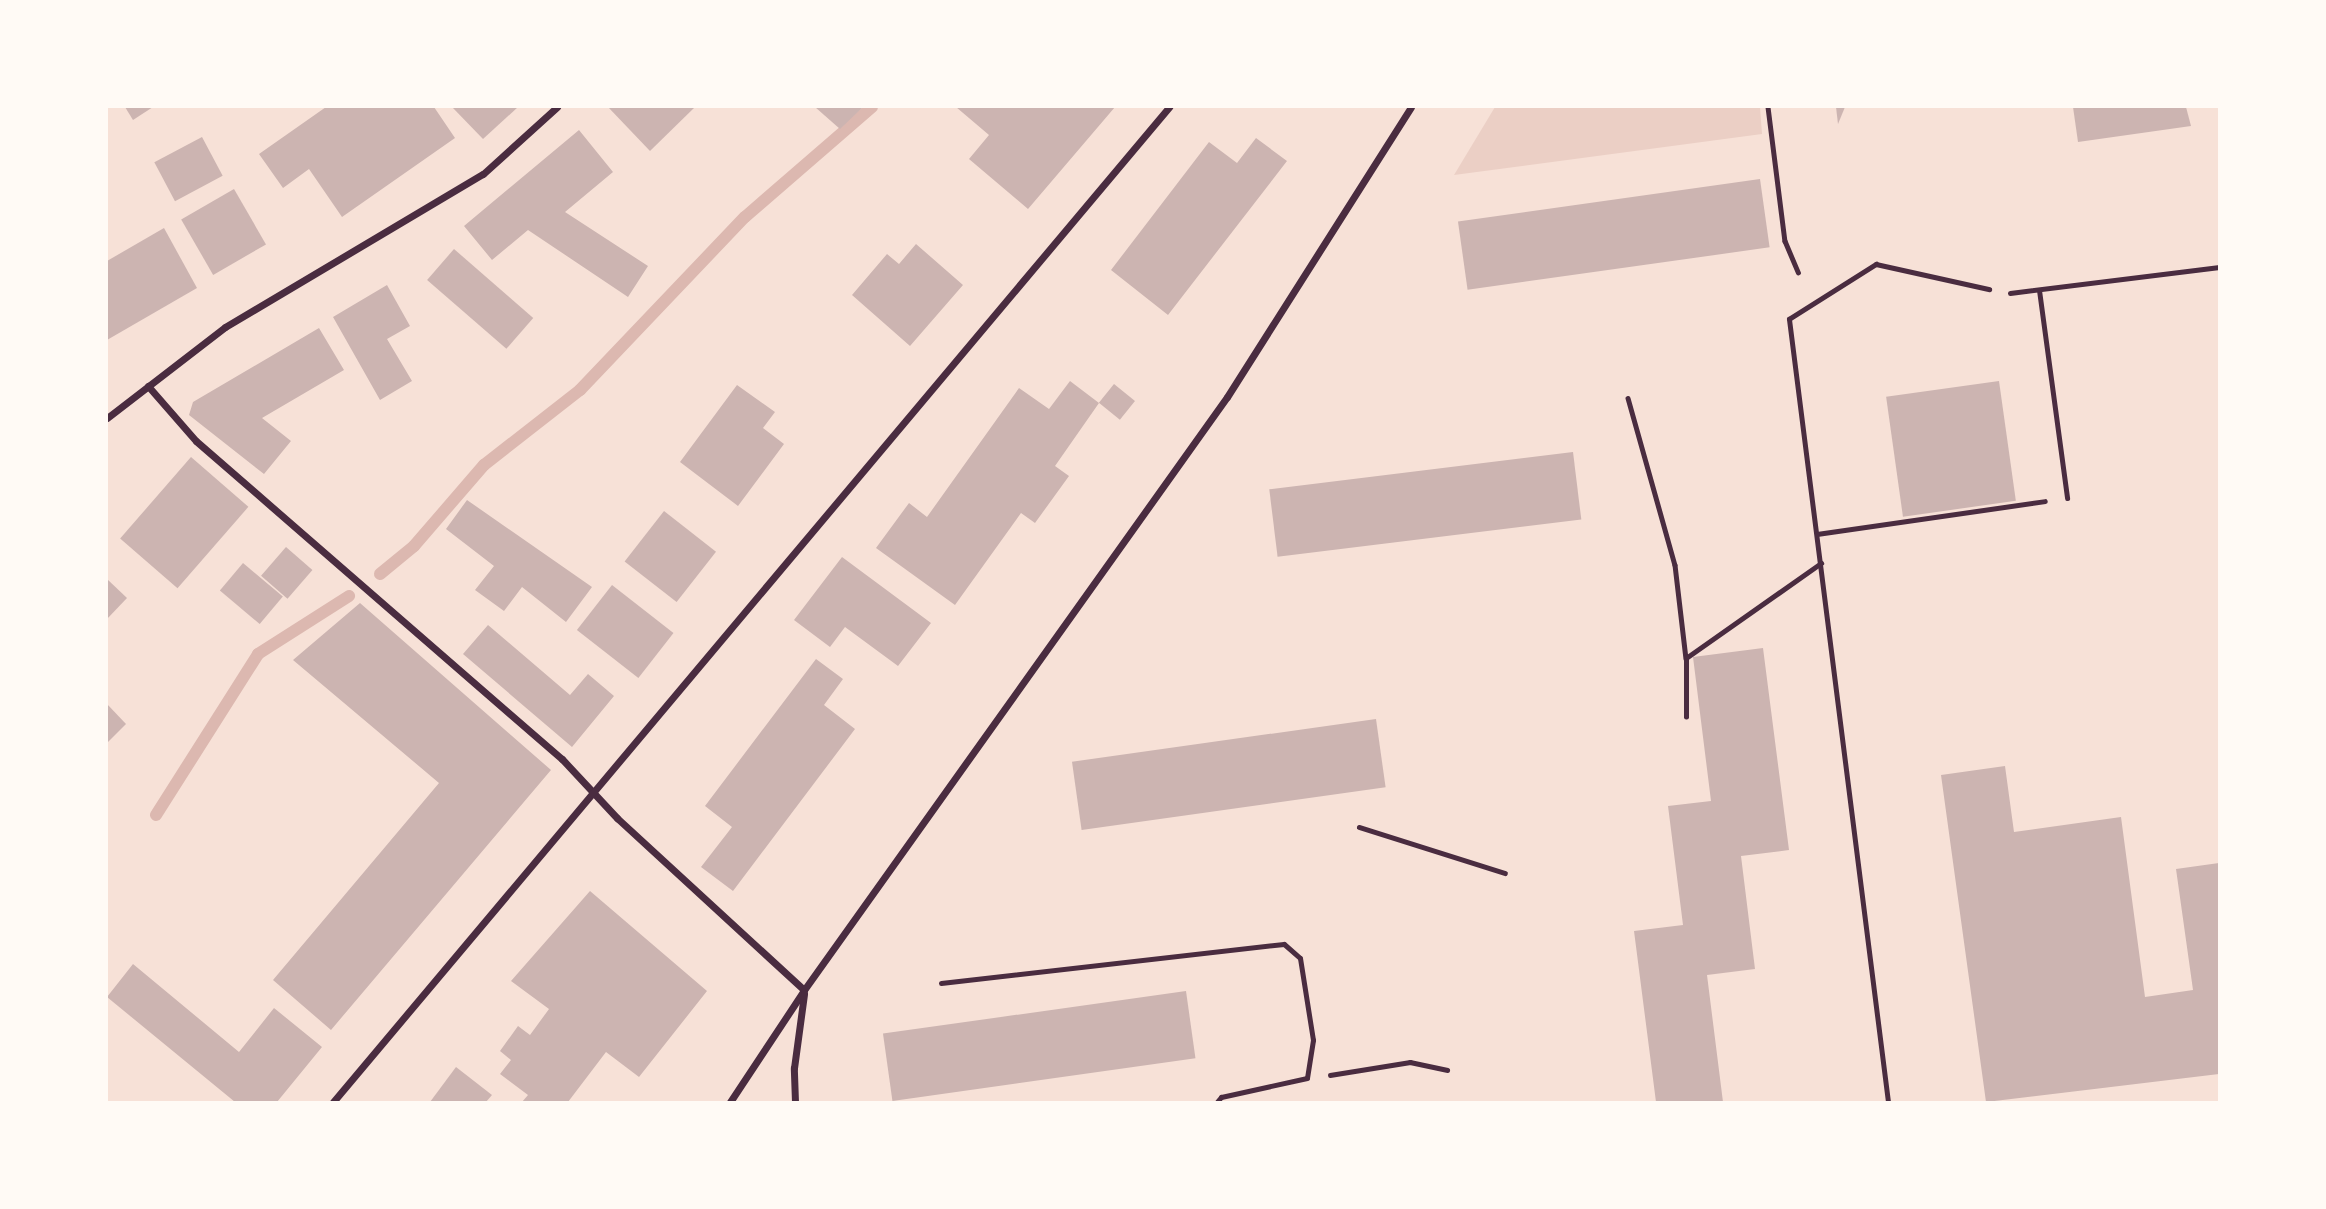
<!DOCTYPE html>
<style>
body{margin:0}
#map{position:relative;width:2326px;height:1209px;overflow:hidden;background:#f7e1d7;font-family:"IBM Plex Sans",sans-serif}
div>[style]{position:absolute}
.green>*{inset:0;background:#ebcfc5}
.stream>*{height:12px;margin:-6px;padding:0 6px;transform-origin:6px;border-radius:6px;background:#dcb8b0}
.building>*{inset:0;background:#ccb4b1;transform-origin:0 0}
.path>*{height:4.5px;margin:-2.25px;padding:0 2.25px;transform-origin:2.25px;border-radius:2.25px;background:#4a2c40}
.service>*{height:5px;margin:-2.5px;padding:0 2.5px;transform-origin:2.5px;border-radius:2.5px;background:#4a2c40}
.minor>*{height:7px;margin:-3.5px;padding:0 3.5px;transform-origin:3.5px;border-radius:3.5px;background:#4a2c40}
span{translate:-50% -50%;white-space:nowrap;text-align:center;line-height:1.15;-webkit-text-stroke:5px #fffaf5;paint-order:stroke}
.frame{position:absolute;inset:0;border:108px solid #fffaf5;pointer-events:none}
</style>
<div id="map">
<div class="green">
<i style="clip-path:polygon(1495px 107px,1760px 107px,1762px 134px,1454px 175px)"></i>
</div>
<div class="stream">
<i style="left:380px;top:574px;width:44px;rotate:-39.5deg"></i>
<i style="left:414px;top:546px;width:107px;rotate:-49.2deg"></i>
<i style="left:484px;top:465px;width:122px;rotate:-38deg"></i>
<i style="left:580px;top:390px;width:239px;rotate:-46.4deg"></i>
<i style="left:745px;top:217px;width:168px;rotate:-40.9deg"></i>
<i style="left:156px;top:815px;width:191px;rotate:-57.6deg"></i>
<i style="left:258px;top:654px;width:108px;rotate:-32.5deg"></i>
</div>
<div class="building">
<i style="clip-path:polygon(125px 107px,153px 107px,133px 120px)"></i>
<i style="clip-path:polygon(326px 107px,434px 107px,455px 138px,342px 217px,309px 169px,283px 188px,259px 154px)"></i>
<i style="clip-path:polygon(452px 107px,518px 107px,483px 139px)"></i>
<i style="clip-path:polygon(608px 107px,695px 107px,650px 151px)"></i>
<i style="clip-path:polygon(815px 107px,863px 107px,840px 129px)"></i>
<i style="clip-path:polygon(956px 107px,1115px 107px,1028px 209px,969px 159px,989px 135px)"></i>
<i style="clip-path:polygon(1836px 107px,1845px 107px,1838px 124px)"></i>
<i style="clip-path:polygon(2073px 107px,2186px 107px,2191px 126px,2078px 142px)"></i>
<i style="clip-path:polygon(579px 130px,613px 172px,565px 212px,648px 266px,628px 297px,528px 230px,492px 260px,464px 226px)"></i>
<i style="left:202px;top:137px;width:44px;height:54px;rotate:62deg"></i>
<i style="clip-path:polygon(1256px 138px,1287px 161px,1168px 315px,1111px 270px,1209px 142px,1237px 163px)"></i>
<i style="left:1760px;top:179px;width:69px;height:305px;rotate:82deg"></i>
<i style="left:234px;top:189px;width:64px;height:61px;rotate:60deg"></i>
<i style="clip-path:polygon(164px 228px,197px 288px,107px 340px,107px 261px)"></i>
<i style="clip-path:polygon(916px 244px,963px 285px,910px 346px,852px 295px,887px 254px,899px 264px)"></i>
<i style="left:454px;top:249px;width:105px;height:41px;rotate:41deg"></i>
<i style="clip-path:polygon(387px 285px,410px 326px,387px 339px,412px 381px,380px 400px,333px 317px)"></i>
<i style="clip-path:polygon(319px 328px,344px 370px,262px 418px,291px 441px,264px 474px,189px 415px,193px 402px)"></i>
<i style="clip-path:polygon(1070px 381px,1099px 403px,1055px 466px,1069px 476px,1035px 523px,1021px 513px,955px 605px,876px 548px,909px 503px,927px 517px,1019px 388px,1049px 409px)"></i>
<i style="left:1999px;top:381px;width:121px;height:114px;rotate:82deg"></i>
<i style="left:1114px;top:384px;width:27px;height:24px;rotate:39deg"></i>
<i style="clip-path:polygon(737px 385px,775px 412px,763px 428px,784px 444px,738px 506px,680px 462px)"></i>
<i style="left:1573px;top:452px;width:68px;height:306px;rotate:83deg"></i>
<i style="left:191px;top:457px;width:76px;height:108px;rotate:41deg"></i>
<i style="clip-path:polygon(467px 500px,592px 587px,566px 622px,522px 587px,504px 611px,475px 590px,494px 566px,446px 529px)"></i>
<i style="left:664px;top:511px;width:66px;height:64px;rotate:38deg"></i>
<i style="left:286px;top:547px;width:35px;height:38px;rotate:41deg"></i>
<i style="clip-path:polygon(842px 557px,931px 623px,898px 666px,845px 627px,830px 647px,794px 620px)"></i>
<i style="left:243px;top:563px;width:52px;height:36px;rotate:40deg"></i>
<i style="clip-path:polygon(107px 579px,127px 598px,107px 619px)"></i>
<i style="left:612px;top:585px;width:78px;height:57px;rotate:38deg"></i>
<i style="clip-path:polygon(360px 603px,551px 770px,331px 1030px,273px 980px,439px 783px,293px 660px)"></i>
<i style="clip-path:polygon(488px 625px,570px 695px,588px 674px,614px 696px,572px 747px,463px 654px)"></i>
<i style="clip-path:polygon(1763px 648px,1789px 850px,1741px 856px,1755px 969px,1707px 975px,1723px 1102px,1656px 1102px,1634px 931px,1683px 925px,1668px 806px,1711px 801px,1693px 657px)"></i>
<i style="clip-path:polygon(816px 659px,843px 679px,824px 705px,855px 729px,733px 891px,701px 867px,732px 827px,705px 806px)"></i>
<i style="clip-path:polygon(107px 704px,126px 724px,107px 743px)"></i>
<i style="left:1376px;top:719px;width:69px;height:307px;rotate:82deg"></i>
<i style="clip-path:polygon(2005px 766px,2014px 832px,2121px 817px,2145px 997px,2193px 990px,2176px 869px,2219px 863px,2219px 1074px,1986px 1102px,1941px 775px)"></i>
<i style="clip-path:polygon(590px 891px,707px 991px,639px 1077px,606px 1052px,568px 1102px,522px 1102px,528px 1095px,500px 1074px,511px 1060px,500px 1051px,518px 1026px,530px 1035px,549px 1009px,511px 981px)"></i>
<i style="clip-path:polygon(133px 964px,239px 1052px,274px 1008px,322px 1047px,277px 1102px,235px 1102px,107px 997px)"></i>
<i style="left:1186px;top:991px;width:68px;height:306px;rotate:82deg"></i>
<i style="clip-path:polygon(456px 1067px,492px 1095px,486px 1102px,430px 1102px)"></i>
</div>
<div class="path">
<i style="left:1768px;top:107px;width:135px;rotate:82.8deg"></i>
<i style="left:1785px;top:241px;width:34px;rotate:67deg"></i>
<i style="left:1628px;top:398px;width:173px;rotate:74.3deg"></i>
<i style="left:1675px;top:565px;width:94px;rotate:83.3deg"></i>
<i style="left:1817px;top:534px;width:230px;rotate:-8.2deg"></i>
<i style="left:1686px;top:717px;width:59px;rotate:-90deg"></i>
<i style="left:1686px;top:658px;width:165px;rotate:-35.1deg"></i>
<i style="left:1359px;top:827px;width:153px;rotate:17.5deg"></i>
<i style="left:1330px;top:1075px;width:81px;rotate:-9.2deg"></i>
<i style="left:1410px;top:1062px;width:38px;rotate:12deg"></i>
<i style="left:1888px;top:1102px;width:789px;rotate:-97.21deg"></i>
<i style="left:1789px;top:319px;width:103px;rotate:-32.3deg"></i>
<i style="left:1876px;top:264px;width:116px;rotate:12.5deg"></i>
</div>
<div class="service">
<i style="left:2039px;top:290px;width:210px;rotate:82.3deg"></i>
<i style="left:2010px;top:293px;width:211px;rotate:-7.1deg"></i>
<i style="left:941px;top:983px;width:345px;rotate:-6.5deg"></i>
<i style="left:1284px;top:944px;width:21px;rotate:41deg"></i>
<i style="left:1300px;top:958px;width:83px;rotate:81deg"></i>
<i style="left:1313px;top:1040px;width:38px;rotate:99deg"></i>
<i style="left:1307px;top:1078px;width:88px;rotate:167.5deg"></i>
<i style="left:1221px;top:1097px;width:6px;rotate:129deg"></i>
</div>
<div class="minor">
<i style="left:148px;top:386px;width:73px;rotate:48.9deg"></i>
<i style="left:196px;top:441px;width:485px;rotate:41deg"></i>
<i style="left:562px;top:759px;width:81px;rotate:47deg"></i>
<i style="left:617px;top:818px;width:254px;rotate:42.6deg"></i>
<i style="left:107px;top:418px;width:149px;rotate:-37.6deg"></i>
<i style="left:225px;top:327px;width:300px;rotate:-30.7deg"></i>
<i style="left:483px;top:174px;width:100px;rotate:-42.2deg"></i>
<i style="left:333px;top:1102px;width:1300px;rotate:-49.96deg"></i>
<i style="left:730px;top:1102px;width:134px;rotate:-56.5deg"></i>
<i style="left:804px;top:990px;width:728px;rotate:-54.5deg"></i>
<i style="left:1227px;top:397px;width:343px;rotate:-57.6deg"></i>
<i style="left:795px;top:1102px;width:34px;rotate:-92deg"></i>
<i style="left:794px;top:1068px;width:75px;rotate:-82.3deg"></i>
</div>
<div class="frame"></div>
</div>
